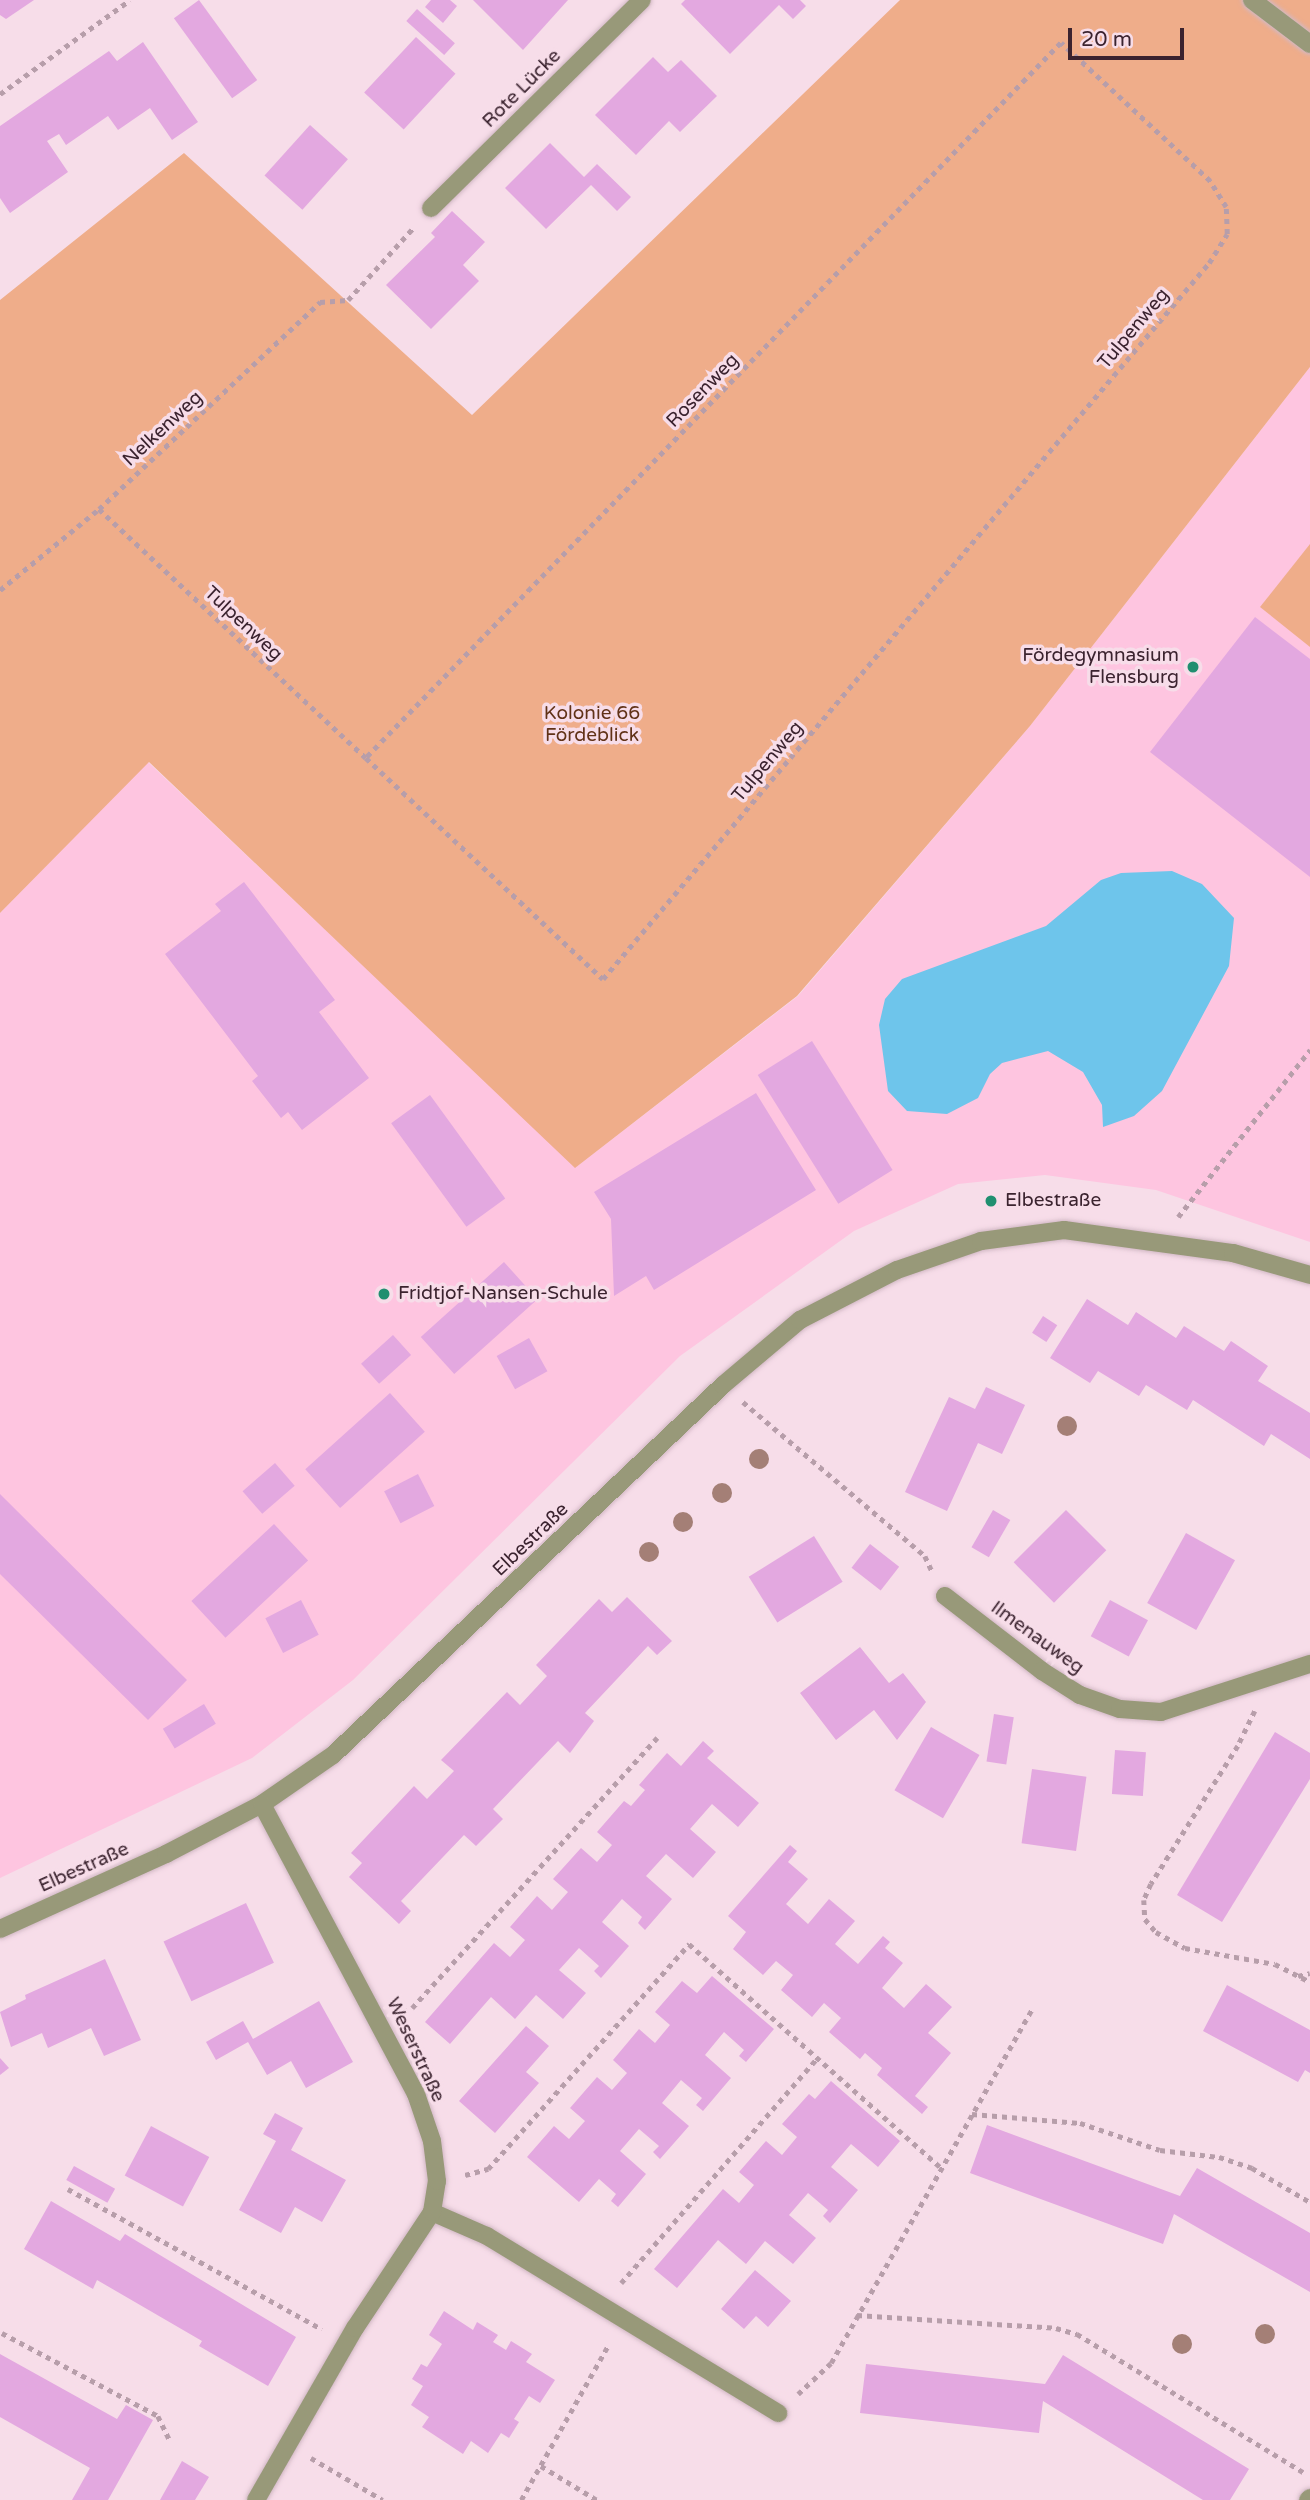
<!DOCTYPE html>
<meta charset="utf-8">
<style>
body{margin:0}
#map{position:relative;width:1310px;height:2500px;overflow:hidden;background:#f7dde9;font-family:"Varela Round",sans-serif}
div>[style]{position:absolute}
.built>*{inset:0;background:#fec5e0}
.green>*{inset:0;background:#efad8a}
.water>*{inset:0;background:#6ec5eb}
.building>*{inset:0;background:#e3a8e0;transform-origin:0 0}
.path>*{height:4.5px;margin-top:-2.25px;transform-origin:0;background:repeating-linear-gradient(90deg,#b79eaa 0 5px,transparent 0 10px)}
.roads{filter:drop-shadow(0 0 2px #d1b8c4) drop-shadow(0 0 2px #d1b8c4)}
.minor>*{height:18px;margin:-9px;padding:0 9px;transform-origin:9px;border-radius:9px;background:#989979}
.trees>*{width:20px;height:20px;margin:-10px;border-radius:50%;background:#a47f76}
.dots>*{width:19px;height:19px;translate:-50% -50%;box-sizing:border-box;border:4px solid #f7dde9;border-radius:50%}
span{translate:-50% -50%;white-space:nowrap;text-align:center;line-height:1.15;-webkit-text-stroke:7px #f7dde9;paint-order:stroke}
.street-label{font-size:19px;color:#3b232f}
.poi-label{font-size:19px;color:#3b232f}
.right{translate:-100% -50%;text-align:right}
.left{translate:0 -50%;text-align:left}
.park-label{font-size:19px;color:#613217}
.scale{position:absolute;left:1068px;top:28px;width:116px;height:32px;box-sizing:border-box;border:4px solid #3b232f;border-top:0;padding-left:9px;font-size:21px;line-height:24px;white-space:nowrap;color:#3b232f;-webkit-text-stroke:5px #f7dde9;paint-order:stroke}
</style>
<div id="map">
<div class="built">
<i style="clip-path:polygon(1310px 367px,1310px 1242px,1156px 1190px,1045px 1175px,958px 1184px,854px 1231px,680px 1356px,353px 1680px,252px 1758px,0 1878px,0 913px,148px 762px,576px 1167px,798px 996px,1030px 726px)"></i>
</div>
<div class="green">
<i style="clip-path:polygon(900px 0,1310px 0,1310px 367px,1030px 726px,797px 996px,575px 1168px,149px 762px,0 913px,0 300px,184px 153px,472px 415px)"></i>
<i style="clip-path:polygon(1310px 544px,1310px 647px,1260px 607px)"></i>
</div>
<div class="water">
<i style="clip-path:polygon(1172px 871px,1202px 884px,1234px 918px,1229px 966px,1162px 1091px,1134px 1116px,1103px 1127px,1102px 1105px,1083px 1072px,1048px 1051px,1002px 1063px,990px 1074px,978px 1098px,947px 1114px,907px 1111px,888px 1091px,879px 1025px,885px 999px,902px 979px,1046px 926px,1101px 880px,1121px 873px)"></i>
</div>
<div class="building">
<i style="clip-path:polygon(0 0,34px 0,6px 19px,0 15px)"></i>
<i style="left:199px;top:0;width:99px;height:31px;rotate:54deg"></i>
<i style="clip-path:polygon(431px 0,450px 0,457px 6px,443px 23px,425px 7px)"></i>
<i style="clip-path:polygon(473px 0,568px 0,523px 50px)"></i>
<i style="clip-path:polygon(685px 0,800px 0,806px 6px,793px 19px,779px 5px,730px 54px,681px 4px)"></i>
<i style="left:417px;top:9px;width:51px;height:16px;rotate:42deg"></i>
<i style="left:416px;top:37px;width:54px;height:76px;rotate:43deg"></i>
<i style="clip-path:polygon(143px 42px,198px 122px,172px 140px,150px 108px,118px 130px,108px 116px,66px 145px,59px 134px,47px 141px,68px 172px,10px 213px,0 198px,0 126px,109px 51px,117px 61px)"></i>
<i style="clip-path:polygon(653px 57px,668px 72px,681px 60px,717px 96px,680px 132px,669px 121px,636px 155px,595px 115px)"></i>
<i style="left:310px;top:125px;width:51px;height:68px;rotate:42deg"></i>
<i style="clip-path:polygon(550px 143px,584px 177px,597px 164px,631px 197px,617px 211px,591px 185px,546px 229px,505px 188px)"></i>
<i style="clip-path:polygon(452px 211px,485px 242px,463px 265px,479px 281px,431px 329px,386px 285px,435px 237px,431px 233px)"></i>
<i style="clip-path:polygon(1255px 617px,1310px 659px,1310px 877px,1150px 752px)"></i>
<i style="clip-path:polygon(244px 882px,335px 1000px,319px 1012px,369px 1078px,302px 1130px,288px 1112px,281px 1118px,252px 1081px,258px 1076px,165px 954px,221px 911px,215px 904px)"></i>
<i style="left:812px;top:1041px;width:152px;height:64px;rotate:58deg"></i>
<i style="clip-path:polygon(756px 1093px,816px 1190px,654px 1290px,646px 1276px,614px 1296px,611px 1219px,594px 1192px)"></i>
<i style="left:430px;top:1095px;width:128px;height:48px;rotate:54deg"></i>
<i style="left:504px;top:1262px;width:50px;height:112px;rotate:48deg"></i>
<i style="clip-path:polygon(1087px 1299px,1128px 1325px,1136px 1312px,1176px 1338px,1184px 1326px,1224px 1351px,1231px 1341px,1268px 1366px,1258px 1381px,1310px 1413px,1310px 1459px,1271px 1434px,1264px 1446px,1193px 1400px,1187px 1410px,1146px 1385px,1139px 1396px,1098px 1371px,1090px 1383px,1050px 1358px)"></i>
<i style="left:1043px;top:1316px;width:17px;height:20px;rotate:33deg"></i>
<i style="left:393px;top:1335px;width:27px;height:43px;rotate:48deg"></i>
<i style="left:529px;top:1338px;width:38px;height:37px;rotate:61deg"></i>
<i style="clip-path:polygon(986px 1387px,1025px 1405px,1002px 1454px,978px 1443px,947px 1511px,905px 1492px,949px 1397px,975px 1409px)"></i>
<i style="left:390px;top:1393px;width:52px;height:114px;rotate:48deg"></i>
<i style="left:275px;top:1463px;width:30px;height:43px;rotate:49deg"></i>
<i style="left:418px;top:1474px;width:36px;height:38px;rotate:63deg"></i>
<i style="clip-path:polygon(0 1494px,187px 1680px,148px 1720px,0 1574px)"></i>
<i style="left:993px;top:1510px;width:20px;height:43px;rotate:30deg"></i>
<i style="left:1066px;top:1510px;width:57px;height:74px;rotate:45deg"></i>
<i style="left:274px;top:1524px;width:50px;height:113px;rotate:47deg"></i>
<i style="left:1186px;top:1533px;width:56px;height:80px;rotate:29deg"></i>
<i style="left:814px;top:1536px;width:54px;height:77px;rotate:58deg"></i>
<i style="left:870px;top:1544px;width:37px;height:30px;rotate:38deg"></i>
<i style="clip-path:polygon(627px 1597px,672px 1641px,657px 1655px,648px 1646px,585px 1713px,594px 1721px,570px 1753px,558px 1741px,493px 1809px,503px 1819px,476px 1846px,464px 1835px,401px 1901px,411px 1911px,399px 1924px,349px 1877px,362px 1863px,351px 1853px,414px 1786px,427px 1799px,454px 1771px,441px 1760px,507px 1692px,520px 1705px,547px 1676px,536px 1665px,599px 1599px,612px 1612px)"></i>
<i style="left:301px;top:1600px;width:39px;height:40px;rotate:63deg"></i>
<i style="left:1110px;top:1600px;width:43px;height:41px;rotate:28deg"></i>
<i style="clip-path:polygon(860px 1647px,889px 1683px,903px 1673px,926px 1702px,897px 1740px,874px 1710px,836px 1740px,800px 1693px)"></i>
<i style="left:204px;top:1704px;width:23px;height:48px;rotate:59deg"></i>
<i style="left:994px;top:1714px;width:20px;height:48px;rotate:9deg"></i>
<i style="left:931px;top:1727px;width:56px;height:73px;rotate:30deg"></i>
<i style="clip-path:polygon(1275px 1732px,1310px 1753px,1310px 1779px,1222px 1922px,1177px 1895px)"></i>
<i style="clip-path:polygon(703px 1741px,714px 1751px,707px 1758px,759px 1803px,738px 1827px,712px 1804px,690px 1829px,716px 1852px,693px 1878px,666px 1854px,646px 1876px,672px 1899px,645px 1930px,638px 1923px,642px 1917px,622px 1899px,602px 1922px,629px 1946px,601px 1978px,594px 1971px,599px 1966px,579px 1948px,559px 1970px,586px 1993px,563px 2019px,536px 1995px,515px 2019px,491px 1997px,450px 2044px,425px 2022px,494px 1943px,510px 1957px,525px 1940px,510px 1927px,537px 1896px,552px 1910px,568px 1892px,553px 1879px,581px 1848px,597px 1862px,612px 1845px,597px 1832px,624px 1801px,631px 1806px,645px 1790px,639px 1785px,667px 1753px,681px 1766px)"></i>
<i style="left:1115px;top:1750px;width:31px;height:44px;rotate:4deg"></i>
<i style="left:1032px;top:1769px;width:55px;height:75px;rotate:8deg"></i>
<i style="clip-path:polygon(790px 1845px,797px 1851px,788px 1862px,808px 1879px,786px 1904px,808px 1924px,829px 1899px,855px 1921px,835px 1944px,858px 1964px,883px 1936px,890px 1942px,885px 1948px,903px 1963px,882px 1988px,904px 2008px,926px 1984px,952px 2007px,928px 2033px,951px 2053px,915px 2096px,928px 2107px,922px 2114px,877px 2075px,882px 2068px,865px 2053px,860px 2059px,829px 2032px,841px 2018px,824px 2003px,812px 2017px,781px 1990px,793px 1975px,776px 1961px,763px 1975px,733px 1949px,746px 1932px,728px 1916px)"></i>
<i style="left:246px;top:1903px;width:66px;height:91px;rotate:65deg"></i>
<i style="clip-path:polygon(105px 1959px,141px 2040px,104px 2056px,91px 2028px,48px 2048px,42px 2033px,11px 2047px,0 2012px,26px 1999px,25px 1995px)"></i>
<i style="clip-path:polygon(712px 1976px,774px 2029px,746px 2062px,739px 2056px,744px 2050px,724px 2032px,705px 2055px,731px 2078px,703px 2111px,696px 2105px,702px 2098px,681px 2080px,662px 2103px,689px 2126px,660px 2159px,653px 2152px,659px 2146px,639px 2129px,620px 2151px,646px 2174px,618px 2207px,611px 2201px,616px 2194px,599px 2179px,579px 2202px,527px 2157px,554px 2126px,569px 2139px,585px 2121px,570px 2108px,597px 2077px,612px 2090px,627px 2073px,613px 2060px,639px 2029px,655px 2043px,670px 2025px,655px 2012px,682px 1981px,697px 1993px)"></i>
<i style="clip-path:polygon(1227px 1985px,1310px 2030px,1310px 2073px,1305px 2070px,1298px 2082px,1203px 2031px)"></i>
<i style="clip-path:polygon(319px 2001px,353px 2062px,306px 2088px,291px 2061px,267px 2075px,248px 2042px,216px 2060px,206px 2042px,243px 2021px,253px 2039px)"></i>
<i style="clip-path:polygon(526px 2026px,549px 2046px,526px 2072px,539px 2083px,495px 2133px,459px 2101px)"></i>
<i style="clip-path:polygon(0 2058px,9px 2068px,0 2075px)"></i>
<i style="clip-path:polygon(831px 2081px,900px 2141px,878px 2167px,851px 2144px,831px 2167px,858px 2190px,830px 2223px,823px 2216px,828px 2210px,808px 2193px,789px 2215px,816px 2238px,793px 2264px,765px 2241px,746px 2264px,718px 2240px,677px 2288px,654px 2269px,723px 2189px,739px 2203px,754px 2185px,739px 2172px,766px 2141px,782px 2155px,797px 2137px,782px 2124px,809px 2094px,815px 2099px)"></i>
<i style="clip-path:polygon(275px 2113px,303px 2128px,291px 2150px,346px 2180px,322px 2222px,295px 2207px,281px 2233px,239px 2210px,276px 2141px,263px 2134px)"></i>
<i style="clip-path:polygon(987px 2125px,1180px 2196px,1197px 2168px,1310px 2233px,1310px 2292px,1174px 2214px,1163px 2244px,970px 2173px)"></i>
<i style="left:151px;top:2126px;width:66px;height:56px;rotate:28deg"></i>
<i style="left:74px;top:2166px;width:47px;height:16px;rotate:29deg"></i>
<i style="clip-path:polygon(51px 2201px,120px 2241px,125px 2234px,296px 2337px,268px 2386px,199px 2346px,202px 2341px,97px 2280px,93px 2289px,24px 2249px)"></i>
<i style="clip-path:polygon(755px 2270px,791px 2301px,768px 2327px,756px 2316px,744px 2329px,721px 2309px)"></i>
<i style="clip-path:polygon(444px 2311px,473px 2330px,477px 2322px,498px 2335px,493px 2342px,506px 2350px,511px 2341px,532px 2354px,526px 2362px,555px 2380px,540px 2403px,529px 2396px,514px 2419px,519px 2422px,509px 2438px,501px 2433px,488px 2453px,471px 2441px,463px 2454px,422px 2427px,429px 2417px,411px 2405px,423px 2386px,412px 2379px,421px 2364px,427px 2367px,442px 2344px,429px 2335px)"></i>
<i style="clip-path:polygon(0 2354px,117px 2419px,126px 2405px,153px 2420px,108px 2500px,72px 2500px,90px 2468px,0 2417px)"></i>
<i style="clip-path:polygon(1063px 2355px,1249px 2469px,1230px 2500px,1203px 2500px,1043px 2401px,1039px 2433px,860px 2413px,866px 2364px,1045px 2384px)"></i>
<i style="clip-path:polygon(182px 2461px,209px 2477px,195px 2500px,160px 2500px)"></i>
</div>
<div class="path">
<i style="left:0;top:94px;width:160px;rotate:-35.9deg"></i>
<i style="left:99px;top:509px;width:365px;rotate:43deg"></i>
<i style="left:366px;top:758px;width:324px;rotate:43deg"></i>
<i style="left:603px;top:979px;width:938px;rotate:-49.76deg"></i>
<i style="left:1209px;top:263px;width:34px;rotate:-58deg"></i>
<i style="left:1227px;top:234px;width:27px;rotate:-92deg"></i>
<i style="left:1226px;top:207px;width:31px;rotate:-122deg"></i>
<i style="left:1210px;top:181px;width:203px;rotate:-137.2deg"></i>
<i style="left:1061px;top:43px;width:997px;rotate:134.19deg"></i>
<i style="left:0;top:590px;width:128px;rotate:-39.3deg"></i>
<i style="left:99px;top:509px;width:303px;rotate:-43.1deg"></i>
<i style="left:320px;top:302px;width:28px;rotate:-4deg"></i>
<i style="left:348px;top:300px;width:98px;rotate:-47.9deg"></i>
<i style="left:1178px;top:1217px;width:213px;rotate:-51.7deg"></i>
<i style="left:743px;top:1402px;width:238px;rotate:40.2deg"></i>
<i style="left:925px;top:1556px;width:19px;rotate:65deg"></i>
<i style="left:1255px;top:1711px;width:39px;rotate:116deg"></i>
<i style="left:1238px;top:1746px;width:163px;rotate:122.2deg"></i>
<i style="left:1151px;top:1884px;width:17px;rotate:114deg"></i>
<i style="left:1144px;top:1900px;width:19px;rotate:87deg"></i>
<i style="left:1145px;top:1919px;width:17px;rotate:50deg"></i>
<i style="left:1156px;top:1932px;width:33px;rotate:29deg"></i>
<i style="left:1185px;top:1948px;width:91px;rotate:10.1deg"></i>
<i style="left:1275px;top:1964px;width:39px;rotate:27deg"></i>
<i style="left:1298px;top:1976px;width:12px;rotate:-14deg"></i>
<i style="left:403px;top:2012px;width:10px;rotate:-24deg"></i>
<i style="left:412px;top:2008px;width:365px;rotate:-47.8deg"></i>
<i style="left:972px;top:2114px;width:108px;rotate:4.8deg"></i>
<i style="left:1080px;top:2123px;width:84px;rotate:18.6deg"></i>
<i style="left:1160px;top:2150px;width:59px;rotate:6.8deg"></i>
<i style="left:1219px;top:2157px;width:35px;rotate:18deg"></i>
<i style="left:1252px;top:2168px;width:67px;rotate:30.4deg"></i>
<i style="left:465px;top:2175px;width:24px;rotate:-15deg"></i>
<i style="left:488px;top:2169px;width:302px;rotate:-48.2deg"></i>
<i style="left:689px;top:1944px;width:337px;rotate:41.6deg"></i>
<i style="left:68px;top:2189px;width:290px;rotate:28.9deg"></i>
<i style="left:621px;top:2283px;width:298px;rotate:-48.9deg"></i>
<i style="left:857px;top:2315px;width:199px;rotate:3.7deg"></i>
<i style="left:1056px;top:2328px;width:22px;rotate:16deg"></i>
<i style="left:1077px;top:2334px;width:265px;rotate:31.4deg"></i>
<i style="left:2px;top:2333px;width:177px;rotate:28deg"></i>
<i style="left:158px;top:2416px;width:25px;rotate:64deg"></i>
<i style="left:798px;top:2394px;width:45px;rotate:-43.2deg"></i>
<i style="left:831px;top:2363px;width:408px;rotate:-60.4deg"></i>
<i style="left:311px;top:2458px;width:83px;rotate:30.3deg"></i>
<i style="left:541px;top:2466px;width:66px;rotate:31.3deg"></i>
<i style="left:521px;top:2500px;width:179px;rotate:-60.6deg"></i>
</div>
<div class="roads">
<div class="minor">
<i style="left:1252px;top:0;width:73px;rotate:37.2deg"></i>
<i style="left:431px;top:208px;width:296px;rotate:-44.6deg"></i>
<i style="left:945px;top:1596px;width:123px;rotate:37.7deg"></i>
<i style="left:1042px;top:1671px;width:45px;rotate:32.3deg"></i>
<i style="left:1080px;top:1695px;width:42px;rotate:19.3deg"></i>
<i style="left:1120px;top:1709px;width:41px;rotate:4.2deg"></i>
<i style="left:1161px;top:1712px;width:157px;rotate:-17.9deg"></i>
<i style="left:0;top:1929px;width:182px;rotate:-24.3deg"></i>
<i style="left:166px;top:1854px;width:108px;rotate:-27.5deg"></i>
<i style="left:262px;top:1804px;width:86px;rotate:-34.6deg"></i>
<i style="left:333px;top:1755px;width:538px;rotate:-43.49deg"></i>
<i style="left:723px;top:1385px;width:101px;rotate:-40.2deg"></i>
<i style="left:800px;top:1320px;width:109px;rotate:-27.3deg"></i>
<i style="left:897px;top:1270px;width:89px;rotate:-19deg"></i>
<i style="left:981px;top:1241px;width:84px;rotate:-7.5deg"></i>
<i style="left:1064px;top:1230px;width:171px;rotate:7.8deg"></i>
<i style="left:1233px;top:1253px;width:80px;rotate:15.9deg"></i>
<i style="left:432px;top:2212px;width:60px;rotate:23.6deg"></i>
<i style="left:487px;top:2236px;width:341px;rotate:31.3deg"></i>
<i style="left:256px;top:2500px;width:198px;rotate:-60.1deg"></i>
<i style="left:355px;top:2328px;width:139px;rotate:-56.4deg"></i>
<i style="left:432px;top:2212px;width:31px;rotate:-81deg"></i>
<i style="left:437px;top:2181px;width:40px;rotate:-97.1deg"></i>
<i style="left:432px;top:2141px;width:50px;rotate:-108.8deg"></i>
<i style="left:416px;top:2094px;width:328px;rotate:-118deg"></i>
<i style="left:1308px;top:2500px;width:3px;rotate:-45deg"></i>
</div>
</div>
<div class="trees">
<i style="left:1067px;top:1426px"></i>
<i style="left:759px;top:1459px"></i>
<i style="left:722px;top:1493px"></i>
<i style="left:683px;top:1522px"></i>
<i style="left:649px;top:1552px"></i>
<i style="left:1265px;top:2334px"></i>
<i style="left:1182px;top:2344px"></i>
</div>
<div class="dots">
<i style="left:1193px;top:667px;background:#208f70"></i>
<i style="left:991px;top:1201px;background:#208f70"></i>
<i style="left:384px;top:1294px;background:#208f70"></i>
</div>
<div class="street-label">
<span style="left:522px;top:89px;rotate:-45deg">Rote Lücke</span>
<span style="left:1134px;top:329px;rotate:-50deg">Tulpenweg</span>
<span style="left:703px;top:391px;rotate:-46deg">Rosenweg</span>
<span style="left:163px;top:429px;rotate:-43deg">Nelkenweg</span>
<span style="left:243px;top:624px;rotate:43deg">Tulpenweg</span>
<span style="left:768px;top:762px;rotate:-50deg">Tulpenweg</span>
<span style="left:531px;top:1540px;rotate:-44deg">Elbestraße</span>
<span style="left:1037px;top:1638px;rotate:36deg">Ilmenauweg</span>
<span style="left:84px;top:1868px;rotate:-24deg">Elbestraße</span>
<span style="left:415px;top:2050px;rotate:65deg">Weserstraße</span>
</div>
<div class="poi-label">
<span class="right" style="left:1179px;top:667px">Fördegymnasium<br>Flensburg</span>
<span class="left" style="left:1005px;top:1201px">Elbestraße</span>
<span class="left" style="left:398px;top:1294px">Fridtjof-Nansen-Schule</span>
</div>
<div class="park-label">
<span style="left:592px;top:725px">Kolonie 66<br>Fördeblick</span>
</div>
<div class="scale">20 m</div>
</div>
